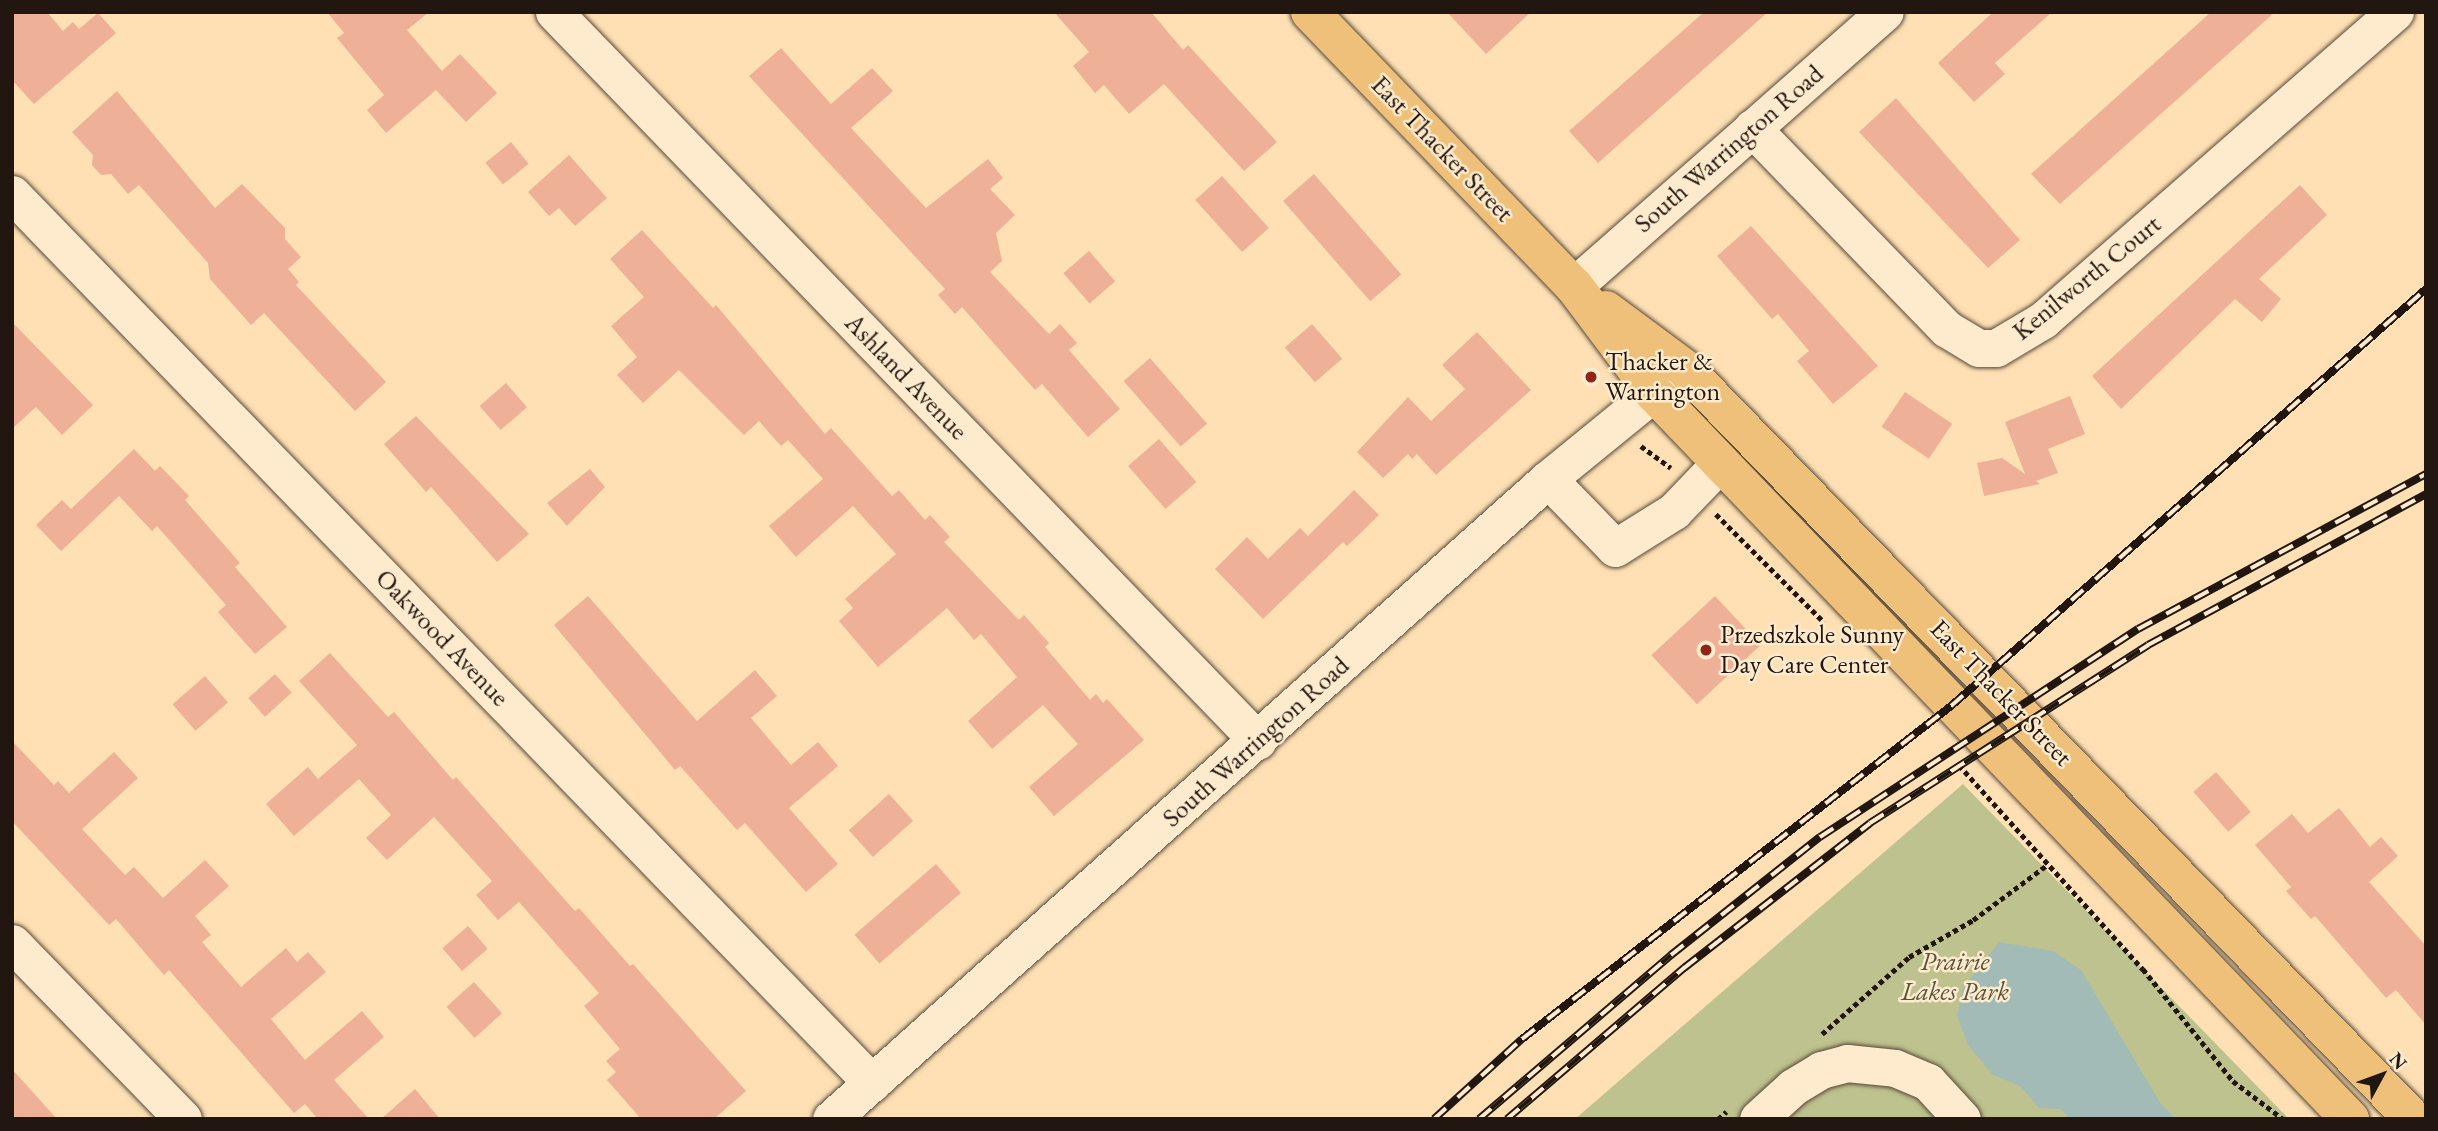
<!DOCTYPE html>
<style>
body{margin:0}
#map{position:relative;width:2438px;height:1131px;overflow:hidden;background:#fee0b4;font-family:"EB Garamond",serif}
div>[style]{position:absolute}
.green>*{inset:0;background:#bec28e}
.water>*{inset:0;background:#a2bbb6}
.building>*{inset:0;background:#eeb197;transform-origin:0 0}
.path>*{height:4.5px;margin-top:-2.25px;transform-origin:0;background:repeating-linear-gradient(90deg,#211710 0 5px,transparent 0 8.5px)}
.roads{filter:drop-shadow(0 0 2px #584939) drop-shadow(0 0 2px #584939)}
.minor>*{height:37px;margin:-18.5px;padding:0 18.5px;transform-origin:18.5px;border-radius:18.5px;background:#feebce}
.major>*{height:38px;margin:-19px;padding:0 19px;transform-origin:19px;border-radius:19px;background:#efc07a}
.rail>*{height:8px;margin-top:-4px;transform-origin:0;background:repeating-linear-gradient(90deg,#feebce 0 16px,#211710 0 32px);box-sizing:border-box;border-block:2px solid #211710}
.dots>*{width:19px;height:19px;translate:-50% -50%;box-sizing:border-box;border:4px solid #feebce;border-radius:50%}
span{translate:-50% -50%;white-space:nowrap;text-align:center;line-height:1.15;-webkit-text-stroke:5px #feebce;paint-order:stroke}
.street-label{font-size:26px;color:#211710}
.poi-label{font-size:26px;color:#211710}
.left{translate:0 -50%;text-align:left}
.park-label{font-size:26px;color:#58533c;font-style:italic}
.frame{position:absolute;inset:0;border:14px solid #211710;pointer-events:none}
.north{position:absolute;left:2347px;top:1040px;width:70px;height:70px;-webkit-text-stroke:5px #feebce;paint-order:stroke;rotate:49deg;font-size:19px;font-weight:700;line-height:28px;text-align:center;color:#211710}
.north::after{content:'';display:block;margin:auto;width:24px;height:32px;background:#211710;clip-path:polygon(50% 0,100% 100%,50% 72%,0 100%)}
</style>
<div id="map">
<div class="green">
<i style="clip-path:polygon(1963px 784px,2289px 1119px,1575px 1119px)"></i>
</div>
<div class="water">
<i style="clip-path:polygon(1999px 942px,2053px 951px,2081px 970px,2161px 1104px,2176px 1119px,2070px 1119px,2061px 1109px,2039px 1108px,2020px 1086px,1993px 1075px,1968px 1045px,1957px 1016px,1963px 988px)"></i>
</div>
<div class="building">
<i style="clip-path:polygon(12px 12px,47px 12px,63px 31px,73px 22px,79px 29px,98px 13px,116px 33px,34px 104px,12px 80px)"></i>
<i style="clip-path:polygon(327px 12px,429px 12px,407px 30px,442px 71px,460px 54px,497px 93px,466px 122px,436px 90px,386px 133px,367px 110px,384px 95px,337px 38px,344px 33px)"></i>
<i style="clip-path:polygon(1054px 12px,1151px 12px,1183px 50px,1188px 45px,1277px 142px,1244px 171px,1164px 84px,1129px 114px,1104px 85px,1095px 93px,1073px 66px,1089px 52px)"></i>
<i style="clip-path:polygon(1447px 12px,1531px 12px,1486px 54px)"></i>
<i style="clip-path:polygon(1704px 12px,1768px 12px,1598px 163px,1569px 131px)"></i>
<i style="clip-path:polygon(1993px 12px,2052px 12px,1995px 63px,2005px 74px,1974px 102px,1938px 63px)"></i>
<i style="clip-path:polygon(2211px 12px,2275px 12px,2060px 204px,2031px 174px)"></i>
<i style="clip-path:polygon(781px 48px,831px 104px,872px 68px,893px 91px,851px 128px,926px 208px,988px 159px,1003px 178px,990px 189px,1015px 215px,996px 233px,1002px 261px,990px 272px,1049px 334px,1060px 324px,1077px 343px,1069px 350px,1120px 409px,1088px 437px,1042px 384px,1035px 390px,962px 307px,955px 314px,938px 295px,945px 289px,749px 76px)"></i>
<i style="clip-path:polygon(117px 91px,215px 208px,242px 184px,285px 228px,285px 239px,301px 257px,288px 269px,299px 282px,296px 285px,386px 382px,355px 411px,264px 313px,251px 325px,210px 279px,208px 263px,139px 185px,128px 194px,111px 174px,101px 175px,92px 165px,93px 155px,72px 132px)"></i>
<i style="clip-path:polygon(1896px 98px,2020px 240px,1988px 268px,1859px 132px)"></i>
<i style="left:511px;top:142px;width:28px;height:33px;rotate:51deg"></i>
<i style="clip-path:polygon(569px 155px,607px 198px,575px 226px,559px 208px,549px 216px,528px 192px)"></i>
<i style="left:1314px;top:174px;width:133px;height:41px;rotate:49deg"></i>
<i style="left:1222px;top:176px;width:70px;height:36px;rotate:48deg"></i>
<i style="clip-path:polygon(2300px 185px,2327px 215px,2259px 279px,2281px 299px,2262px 322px,2235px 299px,2121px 409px,2092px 376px)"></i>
<i style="clip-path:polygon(1751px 226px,1878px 366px,1833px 404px,1797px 361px,1809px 351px,1778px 314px,1772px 319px,1717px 256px)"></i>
<i style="clip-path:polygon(642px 230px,713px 308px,716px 305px,825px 434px,831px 428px,892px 496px,899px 490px,925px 520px,930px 515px,950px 537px,944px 542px,1019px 620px,1024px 615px,1049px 643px,1045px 647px,1090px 700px,1096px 694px,1103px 703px,1107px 699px,1144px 740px,1054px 816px,1029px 787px,1078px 744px,1043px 705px,992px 749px,968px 721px,1017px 677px,981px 634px,974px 640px,947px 608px,878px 667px,839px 621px,853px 608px,845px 599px,896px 554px,853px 506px,796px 557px,769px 526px,823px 479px,788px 440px,781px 446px,759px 421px,744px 435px,679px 370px,643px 403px,617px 375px,637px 357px,611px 326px,644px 297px,610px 259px)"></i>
<i style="left:1089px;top:251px;width:40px;height:34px;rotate:49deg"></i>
<i style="clip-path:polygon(12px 322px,93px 405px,62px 435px,36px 407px,12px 429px)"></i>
<i style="left:1312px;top:324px;width:46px;height:36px;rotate:49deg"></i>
<i style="clip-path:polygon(1477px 332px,1531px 390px,1436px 475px,1417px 454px,1412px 459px,1408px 454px,1383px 478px,1357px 452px,1408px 397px,1431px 421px,1465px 389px,1442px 365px)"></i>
<i style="left:1150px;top:358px;width:87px;height:35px;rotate:49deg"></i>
<i style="left:506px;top:383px;width:32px;height:35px;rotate:49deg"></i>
<i style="left:1905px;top:392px;width:57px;height:42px;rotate:34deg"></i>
<i style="clip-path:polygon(2070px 396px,2085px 434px,2048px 449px,2058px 473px,2036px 481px,2040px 484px,1984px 496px,1977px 463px,2002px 458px,2025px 474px,2005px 422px)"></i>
<i style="clip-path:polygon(416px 416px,529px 534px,497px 562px,431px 487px,426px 492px,384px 444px)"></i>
<i style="left:1159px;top:439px;width:57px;height:41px;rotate:49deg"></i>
<i style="clip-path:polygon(134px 449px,155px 471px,160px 466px,189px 496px,185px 500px,240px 563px,235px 567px,287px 627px,255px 654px,218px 612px,226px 605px,157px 526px,152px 531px,119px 496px,61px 551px,36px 525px,62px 500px,71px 509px)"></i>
<i style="clip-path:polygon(590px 469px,605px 487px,567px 526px,547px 503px)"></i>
<i style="clip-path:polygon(1354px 490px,1379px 515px,1347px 546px,1343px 542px,1263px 619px,1215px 569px,1247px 537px,1268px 559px,1300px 528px,1308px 536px)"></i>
<i style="clip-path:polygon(588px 596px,697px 721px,755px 670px,777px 696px,751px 718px,791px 765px,818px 742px,838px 766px,789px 808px,838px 864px,806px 892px,745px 823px,737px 830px,680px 766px,675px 770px,554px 625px)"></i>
<i style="left:1715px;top:596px;width:67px;height:87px;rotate:47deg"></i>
<i style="clip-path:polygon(330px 653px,388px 717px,394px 712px,453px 780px,456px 777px,575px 911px,579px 908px,630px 966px,633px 964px,746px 1091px,714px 1119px,641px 1119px,607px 1080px,616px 1072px,606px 1061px,620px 1049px,584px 1006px,599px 993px,519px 902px,498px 920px,476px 895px,492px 881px,434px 817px,387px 860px,366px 838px,391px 815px,359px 779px,294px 836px,266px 804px,308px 767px,318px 779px,357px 745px,299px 681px)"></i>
<i style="left:275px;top:674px;width:25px;height:36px;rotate:48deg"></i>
<i style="left:205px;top:676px;width:35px;height:43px;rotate:49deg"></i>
<i style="clip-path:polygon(12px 741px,54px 785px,58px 781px,69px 793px,114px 752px,138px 778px,82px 829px,125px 875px,134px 867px,163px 898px,205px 860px,229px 886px,195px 916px,211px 935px,202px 942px,241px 987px,286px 948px,297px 962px,308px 952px,326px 972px,271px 1019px,305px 1060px,362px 1011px,384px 1037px,334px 1080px,369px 1119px,318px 1119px,305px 1104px,294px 1113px,169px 970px,164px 975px,116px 919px,109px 925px,12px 821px)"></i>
<i style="left:2216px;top:772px;width:53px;height:30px;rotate:49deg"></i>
<i style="left:889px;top:794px;width:36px;height:54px;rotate:48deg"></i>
<i style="clip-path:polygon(2339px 808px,2370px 847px,2381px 837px,2398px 856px,2369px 882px,2426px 946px,2426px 1025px,2396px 990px,2386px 998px,2315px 916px,2311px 919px,2286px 891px,2291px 887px,2255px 845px,2292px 814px,2308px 833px)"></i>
<i style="left:936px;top:864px;width:38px;height:108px;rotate:49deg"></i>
<i style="left:468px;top:926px;width:30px;height:34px;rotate:49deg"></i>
<i style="left:474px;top:982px;width:42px;height:37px;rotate:48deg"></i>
<i style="clip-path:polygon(12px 1069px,57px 1119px,12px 1119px)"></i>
<i style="clip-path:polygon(415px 1089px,440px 1119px,381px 1119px)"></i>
</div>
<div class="path">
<i style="left:1641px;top:446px;width:37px;rotate:36deg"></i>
<i style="left:1716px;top:514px;width:153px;rotate:45deg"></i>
<i style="left:1959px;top:765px;width:275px;rotate:48deg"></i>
<i style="left:2143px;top:969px;width:144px;rotate:51.2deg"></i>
<i style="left:2233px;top:1081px;width:63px;rotate:37.2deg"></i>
<i style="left:1822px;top:1034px;width:116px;rotate:-41.5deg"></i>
<i style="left:1909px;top:957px;width:74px;rotate:-30deg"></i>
<i style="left:1973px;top:920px;width:92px;rotate:-36.6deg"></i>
<i style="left:1718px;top:1119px;width:11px;rotate:-41deg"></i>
</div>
<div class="roads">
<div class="minor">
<i style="left:554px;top:12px;width:1013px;rotate:46deg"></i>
<i style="left:1752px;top:128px;width:280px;rotate:45.9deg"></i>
<i style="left:1947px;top:329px;width:37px;rotate:31deg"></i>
<i style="left:1979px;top:348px;width:17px"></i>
<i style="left:1996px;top:348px;width:55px;rotate:-30.8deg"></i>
<i style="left:2043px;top:320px;width:468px;rotate:-41.2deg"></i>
<i style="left:12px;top:194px;width:1237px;rotate:45.95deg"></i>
<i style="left:1574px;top:286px;width:414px;rotate:-41.4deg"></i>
<i style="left:1548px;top:479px;width:96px;rotate:45.8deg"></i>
<i style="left:1615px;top:548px;width:70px;rotate:-32.1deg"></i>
<i style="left:1674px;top:511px;width:66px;rotate:-46.2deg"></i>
<i style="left:12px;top:943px;width:245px;rotate:45.8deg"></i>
<i style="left:831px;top:1119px;width:961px;rotate:-41.75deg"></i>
<i style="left:1548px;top:479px;width:168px;rotate:-39.2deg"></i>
<i style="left:1758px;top:1119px;width:47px;rotate:-42.4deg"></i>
<i style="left:1793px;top:1087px;width:33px;rotate:-31deg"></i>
<i style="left:1821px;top:1070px;width:27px;rotate:-15deg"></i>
<i style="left:1847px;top:1063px;width:48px;rotate:5.9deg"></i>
<i style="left:1895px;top:1068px;width:36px;rotate:23deg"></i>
<i style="left:1928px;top:1082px;width:50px;rotate:47.4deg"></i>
</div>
<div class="major">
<i style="left:1310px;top:12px;width:380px;rotate:46.1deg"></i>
<i style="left:1574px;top:286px;width:134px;rotate:53.2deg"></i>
<i style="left:1654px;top:393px;width:1006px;rotate:46.21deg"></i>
<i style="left:1606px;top:310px;width:97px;rotate:36.6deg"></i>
<i style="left:1684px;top:368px;width:1047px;rotate:45.85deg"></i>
</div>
</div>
<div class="rail">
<i style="left:1434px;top:1119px;width:119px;rotate:-42.3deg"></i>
<i style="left:1522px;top:1039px;width:543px;rotate:-37.82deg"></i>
<i style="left:1951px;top:706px;width:632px;rotate:-41.28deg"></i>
<i style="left:1479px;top:1119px;width:253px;rotate:-40.5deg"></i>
<i style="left:1671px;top:955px;width:190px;rotate:-38.4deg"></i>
<i style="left:1820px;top:837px;width:380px;rotate:-33.2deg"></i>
<i style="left:2138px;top:629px;width:327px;rotate:-28.3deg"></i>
<i style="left:1507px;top:1119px;width:233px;rotate:-40.5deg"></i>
<i style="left:1684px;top:968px;width:236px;rotate:-37.9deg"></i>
<i style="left:1870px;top:823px;width:330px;rotate:-32.6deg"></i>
<i style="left:2148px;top:645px;width:316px;rotate:-28.5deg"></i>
</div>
<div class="dots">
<i style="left:1591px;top:377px;background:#8f2418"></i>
<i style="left:1706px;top:650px;background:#8f2418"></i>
</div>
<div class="street-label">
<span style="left:1442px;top:149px;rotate:46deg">East Thacker Street</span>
<span style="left:1729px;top:149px;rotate:-41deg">South Warrington Road</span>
<span style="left:2087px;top:278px;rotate:-39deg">Kenilworth Court</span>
<span style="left:906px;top:377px;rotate:46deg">Ashland Avenue</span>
<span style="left:442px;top:638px;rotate:46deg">Oakwood Avenue</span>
<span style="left:2001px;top:693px;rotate:46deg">East Thacker Street</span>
<span style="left:1256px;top:742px;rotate:-42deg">South Warrington Road</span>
</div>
<div class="poi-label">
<span class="left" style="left:1605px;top:377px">Thacker &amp;<br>Warrington</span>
<span class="left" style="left:1720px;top:650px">Przedszkole Sunny<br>Day Care Center</span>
</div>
<div class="park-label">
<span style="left:1955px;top:977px">Prairie<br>Lakes Park</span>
</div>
<div class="frame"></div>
<div class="north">N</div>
</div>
